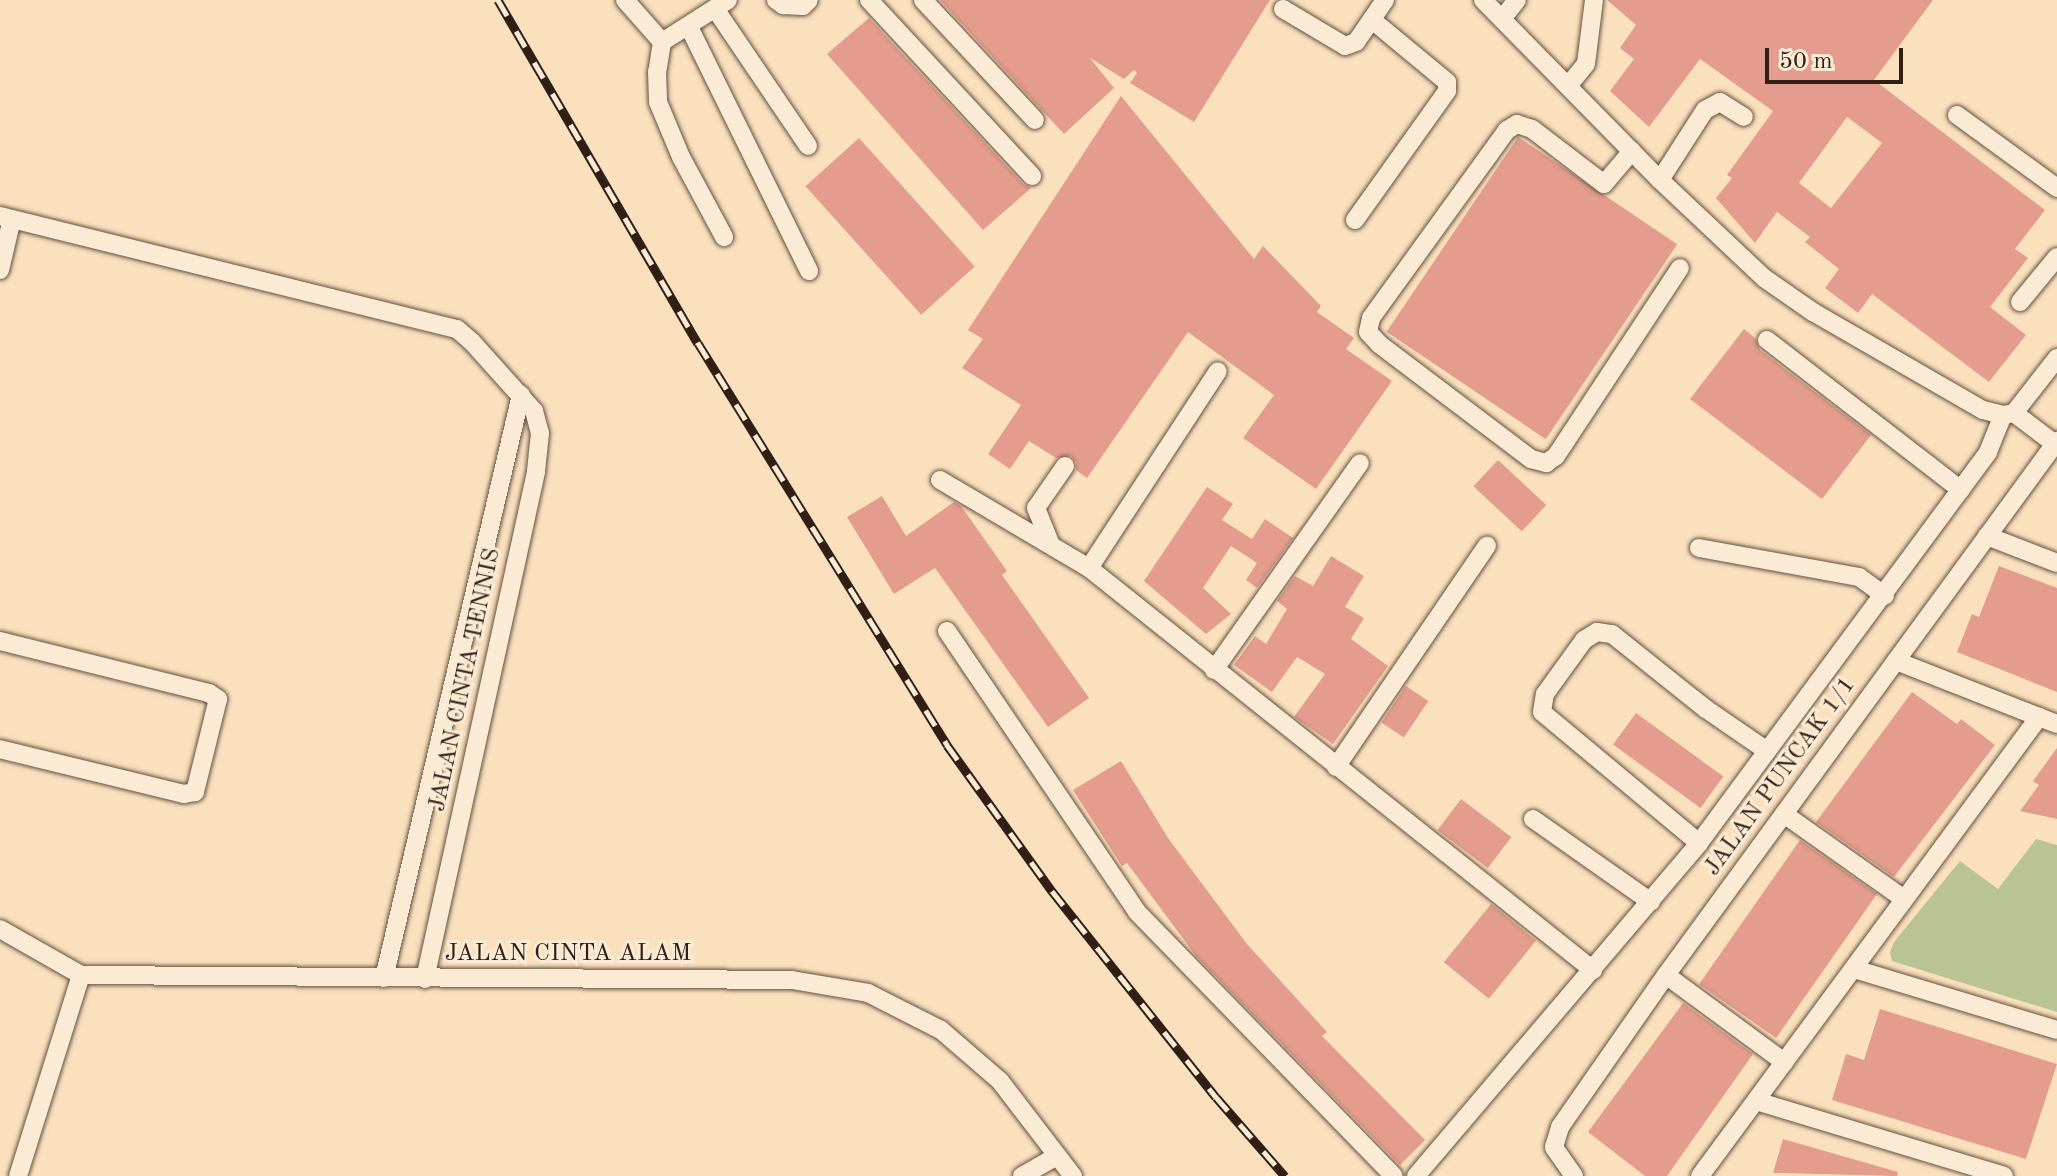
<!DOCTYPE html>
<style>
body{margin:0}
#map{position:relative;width:2057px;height:1176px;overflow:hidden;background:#fae0bd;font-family:"Old Standard TT",serif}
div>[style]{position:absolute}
.green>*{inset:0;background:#bac394}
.building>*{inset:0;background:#e39c8e;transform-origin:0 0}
.roads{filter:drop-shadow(0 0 2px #634f40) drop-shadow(0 0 2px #634f40)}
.minor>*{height:18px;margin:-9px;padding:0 9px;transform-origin:9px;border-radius:9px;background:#fcebd4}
.rail>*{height:9px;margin-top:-4.5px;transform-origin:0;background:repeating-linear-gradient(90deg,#fcebd4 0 18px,#311f16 0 36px);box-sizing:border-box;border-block:2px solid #311f16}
span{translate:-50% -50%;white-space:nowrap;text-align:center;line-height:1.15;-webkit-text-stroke:6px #fcebd4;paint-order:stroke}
.street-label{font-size:24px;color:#311f16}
.scale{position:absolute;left:1765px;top:48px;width:138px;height:36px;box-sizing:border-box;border:4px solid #311f16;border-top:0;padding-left:10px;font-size:24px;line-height:28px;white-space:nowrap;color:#311f16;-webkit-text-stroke:6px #fcebd4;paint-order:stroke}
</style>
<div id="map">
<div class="green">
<i style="clip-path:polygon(2036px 839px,2057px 845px,2057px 1012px,1892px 961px,1890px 952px,1894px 942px,1960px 861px,1998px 889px)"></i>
</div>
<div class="building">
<i style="clip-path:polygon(940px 0,1270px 0,1194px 122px,1130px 83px,1137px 73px,1134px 70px,1124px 79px,1090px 58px,1114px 88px,1064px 134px)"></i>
<i style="clip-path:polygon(evenodd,1607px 0,1933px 0,1874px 80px,2045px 210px,2015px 249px,2028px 258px,1990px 307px,2026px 335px,1989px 382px,1872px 294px,1858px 313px,1825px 288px,1839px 269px,1805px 242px,1810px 237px,1777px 212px,1755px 243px,1716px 198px,1732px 178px,1727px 175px,1773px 111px,1700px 59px,1649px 127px,1610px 91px,1634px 59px,1620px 48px,1636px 25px,1607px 0,1847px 117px,1882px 143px,1831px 208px,1799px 183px,1847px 117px)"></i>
<i style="clip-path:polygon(869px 18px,1023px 184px,1031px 188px,983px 230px,827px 54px)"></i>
<i style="clip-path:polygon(1121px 96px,1254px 259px,1263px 246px,1321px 306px,1317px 312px,1354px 338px,1346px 349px,1392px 381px,1316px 489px,1243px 438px,1274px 395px,1188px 332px,1087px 478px,1076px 470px,1076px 462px,1071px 456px,1056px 458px,1029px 441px,1010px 469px,988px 454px,1021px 405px,962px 368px,983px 339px,968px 330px)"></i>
<i style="left:1518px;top:137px;width:192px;height:235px;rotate:34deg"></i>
<i style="left:859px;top:138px;width:173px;height:72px;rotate:48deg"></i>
<i style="clip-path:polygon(1744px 329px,1755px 338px,1760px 350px,1871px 435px,1822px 499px,1690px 399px)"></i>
<i style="left:1498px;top:460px;width:66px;height:36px;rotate:43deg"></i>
<i style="clip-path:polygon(1207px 487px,1233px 504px,1222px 520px,1252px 539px,1265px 519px,1293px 538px,1257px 588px,1246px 580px,1257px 563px,1231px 546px,1203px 588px,1231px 614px,1206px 634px,1144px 581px)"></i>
<i style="clip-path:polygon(882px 496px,906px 536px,954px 502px,961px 506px,1007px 571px,1002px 575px,1089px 698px,1048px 727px,935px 568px,894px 594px,847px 517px)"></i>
<i style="clip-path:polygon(1331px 556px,1364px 576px,1345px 607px,1364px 618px,1351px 639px,1388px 666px,1333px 744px,1294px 717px,1325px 674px,1297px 657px,1272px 692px,1234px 665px,1255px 636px,1266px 644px,1287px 609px,1277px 601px,1295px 576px,1313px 586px)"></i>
<i style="clip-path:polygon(1999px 566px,2057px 588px,2057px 692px,1957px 652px,1972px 614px,1979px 617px)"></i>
<i style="left:1406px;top:686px;width:27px;height:44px;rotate:34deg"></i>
<i style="clip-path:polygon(1912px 692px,1957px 724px,1961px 719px,1995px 745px,1894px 877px,1816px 822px)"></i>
<i style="left:1636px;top:713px;width:108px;height:39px;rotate:36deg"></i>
<i style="clip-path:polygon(2057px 748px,2057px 819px,2020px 811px,2039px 785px,2033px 781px)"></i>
<i style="clip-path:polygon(1121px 761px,1168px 838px,1247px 944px,1327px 1032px,1322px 1036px,1425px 1140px,1400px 1165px,1196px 956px,1127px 863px,1122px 866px,1073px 790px)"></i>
<i style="left:1461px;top:799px;width:63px;height:39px;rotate:37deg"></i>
<i style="left:1800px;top:840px;width:94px;height:176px;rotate:35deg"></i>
<i style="left:1491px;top:904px;width:58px;height:75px;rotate:39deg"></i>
<i style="clip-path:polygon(1683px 1003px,1753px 1054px,1667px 1176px,1645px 1176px,1588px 1132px)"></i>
<i style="clip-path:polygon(1880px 1009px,2057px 1064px,2026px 1159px,1832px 1100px,1846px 1054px,1864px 1060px)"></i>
<i style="clip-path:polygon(1783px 1139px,1898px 1172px,1897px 1176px,1773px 1173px)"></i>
</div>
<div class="roads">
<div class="minor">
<i style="left:625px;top:0;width:56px;rotate:48.6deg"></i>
<i style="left:776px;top:0;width:9px;rotate:36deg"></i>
<i style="left:783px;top:5px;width:20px;rotate:3deg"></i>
<i style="left:803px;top:6px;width:8px;rotate:-45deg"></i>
<i style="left:869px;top:0;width:240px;rotate:47.2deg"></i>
<i style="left:923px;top:0;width:164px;rotate:47deg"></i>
<i style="left:1483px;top:0;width:252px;rotate:45.5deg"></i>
<i style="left:1660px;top:180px;width:143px;rotate:43.3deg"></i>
<i style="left:1764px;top:278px;width:60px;rotate:34.8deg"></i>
<i style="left:1813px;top:312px;width:196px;rotate:30deg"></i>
<i style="left:1983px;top:410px;width:21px;rotate:14deg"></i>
<i style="left:2003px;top:415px;width:11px;rotate:-10deg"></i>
<i style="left:2014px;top:413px;width:70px;rotate:-52deg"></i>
<i style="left:1283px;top:9px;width:72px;rotate:30.8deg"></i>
<i style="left:1345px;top:46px;width:12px;rotate:-20deg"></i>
<i style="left:1356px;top:42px;width:51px;rotate:-55.4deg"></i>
<i style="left:716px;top:10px;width:164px;rotate:55.9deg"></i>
<i style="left:1502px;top:19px;width:24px;rotate:-52deg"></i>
<i style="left:689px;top:27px;width:272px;rotate:63.8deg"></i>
<i style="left:662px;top:42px;width:30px;rotate:99deg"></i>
<i style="left:657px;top:72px;width:30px;rotate:88deg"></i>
<i style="left:658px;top:102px;width:60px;rotate:67.3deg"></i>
<i style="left:681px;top:157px;width:91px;rotate:61.7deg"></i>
<i style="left:662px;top:42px;width:78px;rotate:-32.5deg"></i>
<i style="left:1568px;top:86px;width:28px;rotate:-51deg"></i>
<i style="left:1586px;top:64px;width:64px;rotate:-82.9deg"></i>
<i style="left:1957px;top:115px;width:124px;rotate:36.1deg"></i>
<i style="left:1632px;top:151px;width:43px;rotate:130.3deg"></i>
<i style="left:1604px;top:184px;width:91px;rotate:-142.6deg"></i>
<i style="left:1532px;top:129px;width:16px;rotate:-162deg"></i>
<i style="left:1517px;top:124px;width:12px;rotate:149deg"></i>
<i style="left:1507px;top:130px;width:232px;rotate:125.9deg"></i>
<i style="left:1371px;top:318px;width:14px;rotate:102deg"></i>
<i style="left:1368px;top:332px;width:16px;rotate:47deg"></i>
<i style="left:1379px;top:344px;width:191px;rotate:37.1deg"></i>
<i style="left:1531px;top:459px;width:16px;rotate:15deg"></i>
<i style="left:1546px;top:463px;width:12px;rotate:-35deg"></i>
<i style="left:1556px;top:456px;width:225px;rotate:-56.6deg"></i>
<i style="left:1660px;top:180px;width:83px;rotate:-57.3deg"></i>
<i style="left:1705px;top:110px;width:17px;rotate:-28deg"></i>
<i style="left:1720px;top:102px;width:28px;rotate:32deg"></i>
<i style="left:0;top:216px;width:471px;rotate:13.9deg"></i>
<i style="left:457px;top:329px;width:20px;rotate:41deg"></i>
<i style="left:472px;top:342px;width:93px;rotate:48.1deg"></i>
<i style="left:534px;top:411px;width:23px;rotate:75deg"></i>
<i style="left:540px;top:433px;width:39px;rotate:96deg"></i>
<i style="left:536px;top:472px;width:519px;rotate:102.35deg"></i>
<i style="left:1355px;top:220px;width:158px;rotate:-54.5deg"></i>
<i style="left:1447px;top:91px;width:9px;rotate:-90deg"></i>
<i style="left:1447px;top:82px;width:97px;rotate:-140.4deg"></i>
<i style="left:0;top:270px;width:52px;rotate:-76.8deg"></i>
<i style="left:2020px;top:302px;width:58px;rotate:-50.6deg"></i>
<i style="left:1767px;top:340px;width:245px;rotate:37.7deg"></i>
<i style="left:2014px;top:413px;width:51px;rotate:37.1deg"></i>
<i style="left:940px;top:480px;width:173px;rotate:30.6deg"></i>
<i style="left:1089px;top:568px;width:645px;rotate:38.58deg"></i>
<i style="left:1987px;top:536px;width:75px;rotate:21.1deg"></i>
<i style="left:1051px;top:545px;width:40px;rotate:-112deg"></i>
<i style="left:1036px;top:508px;width:51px;rotate:-55.4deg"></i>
<i style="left:1699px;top:548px;width:163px;rotate:10.3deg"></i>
<i style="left:1859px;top:577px;width:32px;rotate:36deg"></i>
<i style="left:1089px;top:568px;width:235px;rotate:-56.8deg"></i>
<i style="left:947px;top:631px;width:339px;rotate:55.9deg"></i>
<i style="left:1137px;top:912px;width:368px;rotate:45.8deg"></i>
<i style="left:0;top:641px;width:215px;rotate:14deg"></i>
<i style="left:209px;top:693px;width:11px;rotate:34deg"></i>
<i style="left:218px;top:699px;width:96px;rotate:103.9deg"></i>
<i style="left:195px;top:792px;width:11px;rotate:170deg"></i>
<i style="left:184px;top:794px;width:189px;rotate:-166.3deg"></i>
<i style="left:1896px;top:661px;width:173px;rotate:21.4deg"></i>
<i style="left:1214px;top:670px;width:253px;rotate:-54.8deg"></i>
<i style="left:1336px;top:767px;width:268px;rotate:-55.7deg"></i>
<i style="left:1784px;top:814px;width:147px;rotate:35.3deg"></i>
<i style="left:1533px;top:819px;width:144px;rotate:35.1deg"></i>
<i style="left:1699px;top:843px;width:204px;rotate:-140.2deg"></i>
<i style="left:1542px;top:712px;width:18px;rotate:-81deg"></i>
<i style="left:1545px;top:694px;width:67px;rotate:-54.2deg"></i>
<i style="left:1584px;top:640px;width:15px;rotate:-32deg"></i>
<i style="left:1597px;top:632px;width:15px;rotate:8deg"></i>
<i style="left:1612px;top:634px;width:120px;rotate:38.6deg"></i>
<i style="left:1706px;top:709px;width:74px;rotate:34.5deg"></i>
<i style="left:0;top:929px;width:93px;rotate:29.6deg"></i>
<i style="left:81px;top:975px;width:711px;rotate:0.4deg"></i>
<i style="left:792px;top:980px;width:77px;rotate:9.7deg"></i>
<i style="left:868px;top:993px;width:82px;rotate:26.9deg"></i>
<i style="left:941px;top:1030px;width:78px;rotate:40.8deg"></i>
<i style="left:1000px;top:1081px;width:120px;rotate:52.5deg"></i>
<i style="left:1854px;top:969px;width:212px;rotate:16.7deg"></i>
<i style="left:1666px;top:975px;width:147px;rotate:36.4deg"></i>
<i style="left:384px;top:978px;width:599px;rotate:-76.78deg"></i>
<i style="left:1756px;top:1101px;width:259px;rotate:16.8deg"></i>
<i style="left:18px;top:1176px;width:211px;rotate:-72.6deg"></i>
<i style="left:1022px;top:1176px;width:40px;rotate:-29.7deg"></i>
<i style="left:1416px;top:1176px;width:437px;rotate:-49.6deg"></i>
<i style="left:1699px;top:843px;width:486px;rotate:-53.5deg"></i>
<i style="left:1988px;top:452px;width:40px;rotate:-68deg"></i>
<i style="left:1574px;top:1176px;width:35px;rotate:-125deg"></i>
<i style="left:1554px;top:1147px;width:21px;rotate:-73deg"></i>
<i style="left:1560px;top:1127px;width:185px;rotate:-55.1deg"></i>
<i style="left:1666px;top:975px;width:662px;rotate:-53.79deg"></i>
<i style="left:1700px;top:1176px;width:571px;rotate:-53.55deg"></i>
</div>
</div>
<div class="rail">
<i style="left:498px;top:0;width:397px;rotate:59.8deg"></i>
<i style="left:698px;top:343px;width:473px;rotate:58.2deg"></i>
<i style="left:947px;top:745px;width:180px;rotate:54.3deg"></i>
<i style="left:1052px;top:891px;width:263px;rotate:51.5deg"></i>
<i style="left:1216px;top:1097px;width:105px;rotate:48.9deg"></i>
</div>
<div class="street-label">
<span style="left:466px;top:680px;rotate:-78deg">JALAN CINTA TENNIS</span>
<span style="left:1781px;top:777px;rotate:-54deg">JALAN PUNCAK 1/1</span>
<span style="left:568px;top:955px">JALAN CINTA ALAM</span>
</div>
<div class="scale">50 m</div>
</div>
